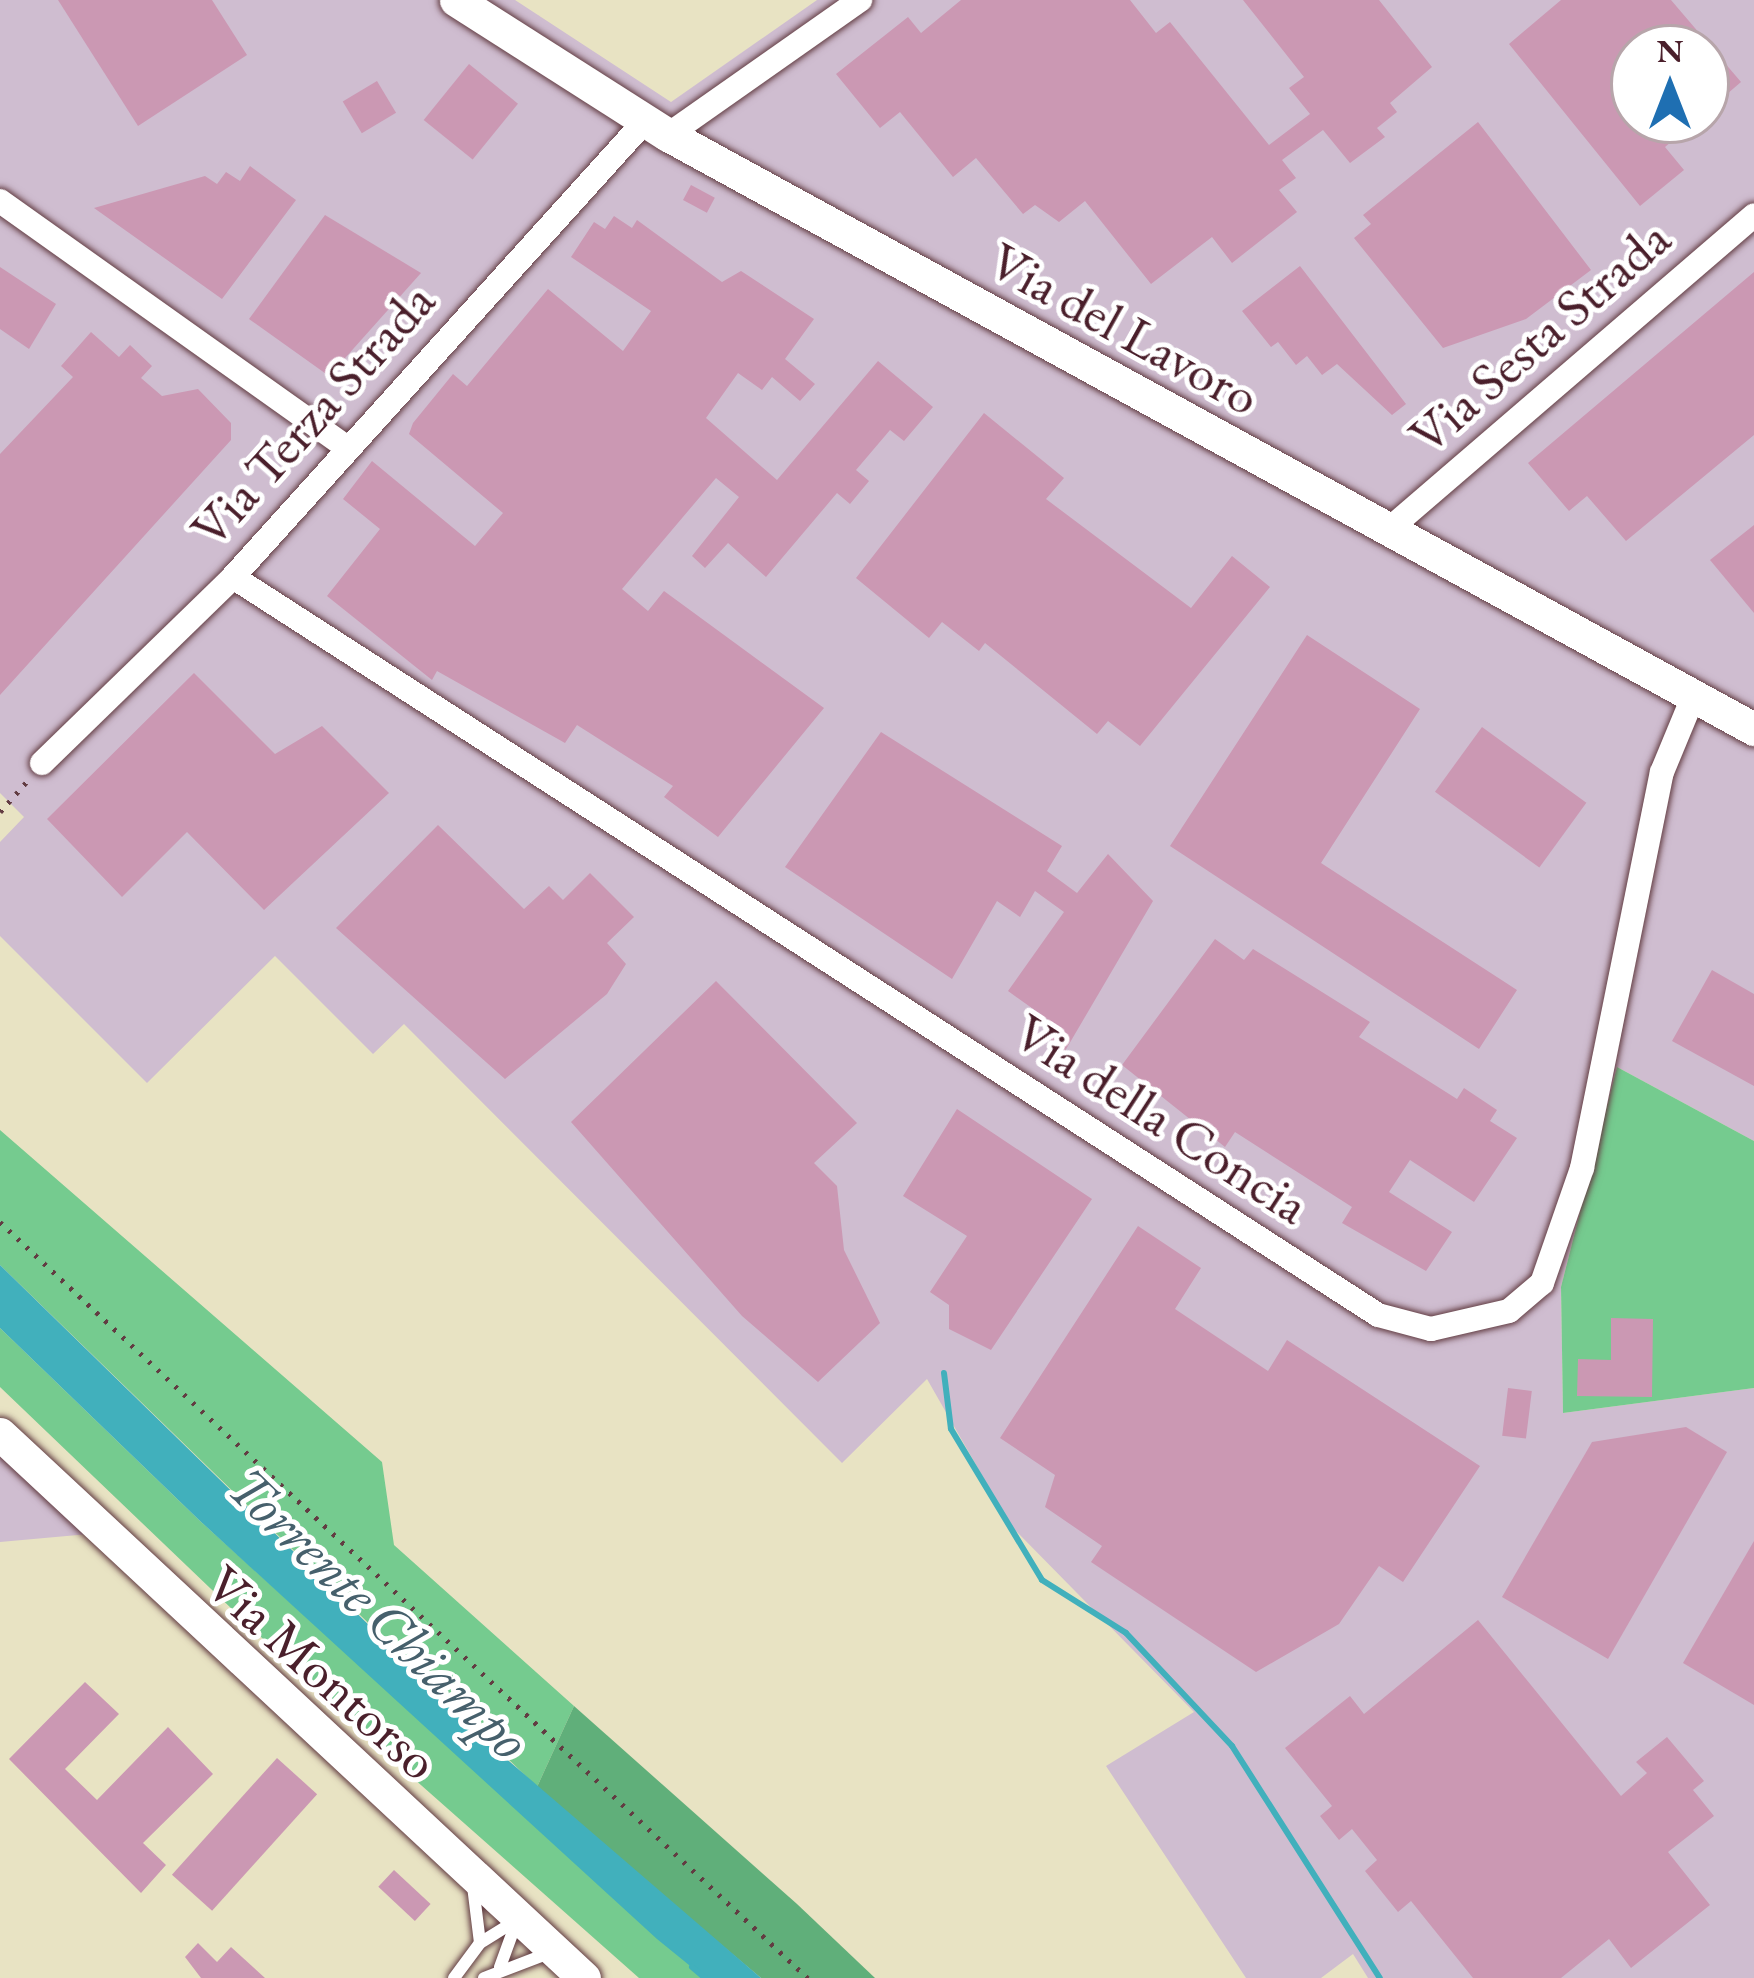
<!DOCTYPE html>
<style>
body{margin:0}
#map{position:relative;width:1754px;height:1978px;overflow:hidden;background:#e8e3c3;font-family:"EB Garamond",serif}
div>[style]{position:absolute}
.industrial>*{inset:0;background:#cfbdd0}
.green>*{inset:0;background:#75cb8f}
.forest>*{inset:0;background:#60af7a}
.water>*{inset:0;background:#41b0bc}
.stream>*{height:6px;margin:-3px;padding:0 3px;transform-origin:3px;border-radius:3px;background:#41b0bc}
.building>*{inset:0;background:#cb98b3;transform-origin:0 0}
.path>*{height:4.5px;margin-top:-2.25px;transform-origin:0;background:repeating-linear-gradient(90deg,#623c42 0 3px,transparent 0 12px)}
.roads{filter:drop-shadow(0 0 3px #623c42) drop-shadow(0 0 3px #623c42)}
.lane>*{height:12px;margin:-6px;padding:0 6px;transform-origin:6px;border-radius:6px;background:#fff}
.street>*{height:24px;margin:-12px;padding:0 12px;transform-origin:12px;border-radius:12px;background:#fff}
.secondary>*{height:33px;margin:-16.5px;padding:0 16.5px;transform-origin:16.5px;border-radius:16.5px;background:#fff}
span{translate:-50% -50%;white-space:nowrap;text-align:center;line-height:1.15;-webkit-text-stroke:10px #fff;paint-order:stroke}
.street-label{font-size:54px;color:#4a1f2b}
.water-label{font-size:57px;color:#46606c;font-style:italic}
.north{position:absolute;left:1610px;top:24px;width:120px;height:120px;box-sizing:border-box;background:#fff;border:3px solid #b7a5aa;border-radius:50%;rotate:0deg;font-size:33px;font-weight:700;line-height:48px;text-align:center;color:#4a1f2b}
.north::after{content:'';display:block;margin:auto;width:42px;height:54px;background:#1f6fb2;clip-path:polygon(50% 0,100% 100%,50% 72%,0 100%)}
</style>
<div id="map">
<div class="industrial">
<i style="clip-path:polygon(evenodd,0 0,515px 0,671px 102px,817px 0,1754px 0,1754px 1141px,1617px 1067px,1561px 1287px,1563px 1413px,1754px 1388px,1754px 1978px,1368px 1978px,1353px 1954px,1321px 1978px,1246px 1978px,1106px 1766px,1194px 1712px,1011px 1526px,927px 1379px,842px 1463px,404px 1024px,373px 1054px,275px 956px,147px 1083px,0 936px,0 842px,24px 817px,0 793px,0 0,1634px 48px,1706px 48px,1706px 120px,1634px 120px,1634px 48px)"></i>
<i style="clip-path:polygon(0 1442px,89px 1534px,0 1542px)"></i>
</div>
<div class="green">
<i style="clip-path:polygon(1617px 1067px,1754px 1141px,1754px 1388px,1563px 1413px,1561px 1287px)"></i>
<i style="clip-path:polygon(0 1130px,382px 1462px,394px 1545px,574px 1706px,537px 1787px,0 1265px)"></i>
<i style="clip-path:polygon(0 1328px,199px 1520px,705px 1978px,639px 1978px,352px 1724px,0 1387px)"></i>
</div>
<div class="forest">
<i style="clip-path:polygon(574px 1706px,797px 1904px,875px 1978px,761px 1978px,577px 1824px,537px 1787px)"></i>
</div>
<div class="water">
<i style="clip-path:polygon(0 1265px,502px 1755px,761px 1978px,705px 1978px,657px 1939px,199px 1520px,0 1328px)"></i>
</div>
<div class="stream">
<i style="left:944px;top:1373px;width:56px;rotate:82.9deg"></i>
<i style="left:951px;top:1429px;width:176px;rotate:58.9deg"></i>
<i style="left:1042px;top:1580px;width:99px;rotate:32.2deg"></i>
<i style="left:1126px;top:1633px;width:155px;rotate:46.8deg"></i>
<i style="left:1232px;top:1746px;width:275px;rotate:57.5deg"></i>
<i style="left:692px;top:1967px;width:17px;rotate:40deg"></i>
</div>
<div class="building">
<i style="clip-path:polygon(58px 0,212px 0,247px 55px,138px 126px)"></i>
<i style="clip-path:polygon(961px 0,1130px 0,1156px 33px,1170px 22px,1269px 145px,1310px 114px,1289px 88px,1304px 77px,1243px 0,1379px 0,1432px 67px,1390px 103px,1397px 112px,1377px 128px,1385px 137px,1350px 163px,1323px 130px,1282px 160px,1296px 178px,1279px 190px,1297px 212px,1232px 263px,1212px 237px,1151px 284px,1085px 201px,1059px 222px,1035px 205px,1023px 214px,976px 158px,953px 177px,900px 112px,880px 128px,836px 74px,908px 17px,921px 33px)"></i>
<i style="clip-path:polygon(1561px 0,1671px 0,1741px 82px,1706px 112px,1706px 48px,1634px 48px,1634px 120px,1697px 120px,1665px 147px,1684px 170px,1640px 206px,1509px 44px)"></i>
<i style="left:469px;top:64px;width:63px;height:72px;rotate:39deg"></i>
<i style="left:377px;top:81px;width:37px;height:40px;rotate:59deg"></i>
<i style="clip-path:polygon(1478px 122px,1591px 270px,1526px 319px,1443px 348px,1354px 238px,1371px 224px,1363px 215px)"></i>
<i style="clip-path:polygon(250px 166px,296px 200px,222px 299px,94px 208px,205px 176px,217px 184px,226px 172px,240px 181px)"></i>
<i style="left:691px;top:185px;width:27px;height:17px;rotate:28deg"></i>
<i style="clip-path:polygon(325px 215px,421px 273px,329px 376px,249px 319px)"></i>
<i style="clip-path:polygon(614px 216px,632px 228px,637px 220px,722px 282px,741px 271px,814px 319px,785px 359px,815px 384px,800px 401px,772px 377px,762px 390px,738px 373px,706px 418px,777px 480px,878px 361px,933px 407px,904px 441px,890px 430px,856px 470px,869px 481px,850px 504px,837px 493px,766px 577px,728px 543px,705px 568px,692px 556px,739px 497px,716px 478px,622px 589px,648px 611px,664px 591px,824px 708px,718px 837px,664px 797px,673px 786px,577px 725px,565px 743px,437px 671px,432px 680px,327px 596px,380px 529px,343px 499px,372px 461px,475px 546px,503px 513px,409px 434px,413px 423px,453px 374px,467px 386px,548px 289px,623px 351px,651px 311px,571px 257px,594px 222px,605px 229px)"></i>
<i style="clip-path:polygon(1300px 266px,1406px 404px,1392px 415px,1337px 364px,1322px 375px,1307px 356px,1296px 365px,1278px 342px,1271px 347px,1242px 311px)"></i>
<i style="clip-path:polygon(0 267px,56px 304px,29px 349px,0 329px)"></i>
<i style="clip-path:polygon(1754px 272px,1754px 435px,1626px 541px,1587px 496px,1569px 511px,1528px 463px)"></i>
<i style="clip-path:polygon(91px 332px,119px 357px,130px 345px,152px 366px,141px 378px,162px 396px,198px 389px,231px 423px,231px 440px,0 695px,0 454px,73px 377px,61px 366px)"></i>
<i style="clip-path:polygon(984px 413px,1064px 478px,1046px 499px,1191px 608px,1232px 556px,1270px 587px,1140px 746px,1108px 721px,1097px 734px,985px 643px,979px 651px,942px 622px,929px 638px,856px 578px)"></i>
<i style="clip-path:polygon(1754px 525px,1754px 613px,1710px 560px)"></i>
<i style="clip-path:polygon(1307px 635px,1420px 709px,1321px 863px,1517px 990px,1479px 1049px,1170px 846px)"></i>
<i style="clip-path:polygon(194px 673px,275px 754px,322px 726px,389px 793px,264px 910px,187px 832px,122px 897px,47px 819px)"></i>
<i style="left:1482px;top:727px;width:129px;height:80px;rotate:36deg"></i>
<i style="clip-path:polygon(881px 732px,1062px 846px,1047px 871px,1077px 893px,1108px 854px,1153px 901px,1065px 1051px,1041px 1034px,1050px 1021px,1008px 991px,1064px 912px,1035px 891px,1020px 917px,997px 901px,952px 979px,785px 867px)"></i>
<i style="clip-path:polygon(438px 825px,524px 909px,549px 886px,563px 900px,590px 873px,634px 917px,607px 943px,626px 964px,607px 994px,505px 1079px,336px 928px)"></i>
<i style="clip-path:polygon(1215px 939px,1244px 960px,1253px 949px,1370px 1022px,1359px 1037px,1457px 1099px,1464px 1088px,1497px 1110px,1490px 1121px,1517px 1138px,1474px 1202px,1410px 1160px,1389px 1192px,1452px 1232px,1426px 1271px,1342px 1223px,1352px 1207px,1235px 1132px,1225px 1147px,1122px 1065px)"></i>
<i style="clip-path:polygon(1712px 970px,1754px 994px,1754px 1086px,1672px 1041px)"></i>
<i style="clip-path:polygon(716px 981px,857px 1123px,814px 1163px,837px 1186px,844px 1250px,880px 1323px,818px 1382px,742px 1316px,571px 1122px)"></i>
<i style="clip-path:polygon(957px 1109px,1092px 1199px,991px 1350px,949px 1329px,949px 1305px,930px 1292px,967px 1236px,903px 1196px)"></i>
<i style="clip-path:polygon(1138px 1226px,1201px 1268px,1175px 1309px,1268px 1371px,1287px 1340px,1480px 1466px,1403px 1582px,1379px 1566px,1339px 1624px,1256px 1672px,1091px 1562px,1102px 1546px,1045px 1507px,1055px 1475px,1000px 1438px)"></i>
<i style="clip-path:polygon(1611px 1318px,1653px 1319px,1652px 1397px,1577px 1396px,1578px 1359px,1611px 1360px)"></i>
<i style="left:1508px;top:1388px;width:24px;height:48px;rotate:7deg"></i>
<i style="clip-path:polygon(1686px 1427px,1727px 1452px,1608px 1659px,1502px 1597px,1592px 1442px)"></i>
<i style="clip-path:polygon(1754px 1541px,1754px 1705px,1683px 1663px)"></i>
<i style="clip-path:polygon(1478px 1620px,1621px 1796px,1647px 1773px,1636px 1762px,1667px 1737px,1704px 1781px,1693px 1790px,1714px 1816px,1668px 1852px,1710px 1905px,1631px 1968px,1609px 1939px,1561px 1978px,1473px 1978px,1411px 1901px,1398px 1912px,1365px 1871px,1377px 1860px,1352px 1829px,1339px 1840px,1320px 1816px,1332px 1806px,1285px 1748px,1350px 1696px,1364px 1714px)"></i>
<i style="clip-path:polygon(85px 1682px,119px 1714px,65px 1769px,97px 1800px,168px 1727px,213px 1774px,143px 1843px,166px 1865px,141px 1893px,9px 1759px)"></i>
<i style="left:277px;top:1758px;width:54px;height:157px;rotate:42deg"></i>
<i style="left:394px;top:1870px;width:50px;height:23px;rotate:43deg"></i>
<i style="clip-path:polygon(198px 1943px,217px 1962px,231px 1947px,265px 1978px,201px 1978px,185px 1957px)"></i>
</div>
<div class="path">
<i style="left:0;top:812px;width:43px;rotate:-48.8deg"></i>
<i style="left:0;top:1222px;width:1107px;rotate:43.1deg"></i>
</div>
<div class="roads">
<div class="lane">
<i style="left:473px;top:1886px;width:57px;rotate:83deg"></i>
<i style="left:500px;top:1967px;width:47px;rotate:-70deg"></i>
<i style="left:454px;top:1978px;width:44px;rotate:-53.4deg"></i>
<i style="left:480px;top:1943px;width:44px;rotate:-31.9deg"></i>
<i style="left:484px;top:1978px;width:70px;rotate:-21deg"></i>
</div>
<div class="street">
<i style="left:668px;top:135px;width:235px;rotate:-35.1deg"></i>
<i style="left:0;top:201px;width:420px;rotate:35.4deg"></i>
<i style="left:1387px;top:531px;width:484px;rotate:-40.7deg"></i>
<i style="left:233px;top:577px;width:1362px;rotate:32.8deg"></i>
<i style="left:1378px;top:1315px;width:55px;rotate:14.8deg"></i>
<i style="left:1431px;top:1329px;width:80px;rotate:-13deg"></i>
<i style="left:1509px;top:1311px;width:43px;rotate:-40.3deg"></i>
<i style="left:1542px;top:1283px;width:122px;rotate:-70.8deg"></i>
<i style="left:1582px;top:1168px;width:404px;rotate:-78.6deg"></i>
<i style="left:1662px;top:772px;width:81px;rotate:-67.5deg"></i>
<i style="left:42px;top:763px;width:267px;rotate:-44.2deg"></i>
<i style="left:233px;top:577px;width:615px;rotate:-47.9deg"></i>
</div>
<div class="secondary">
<i style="left:456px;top:0;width:251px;rotate:32.5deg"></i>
<i style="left:668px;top:135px;width:1238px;rotate:28.68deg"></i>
<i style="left:0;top:1434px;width:798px;rotate:42.97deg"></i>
</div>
</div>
<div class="street-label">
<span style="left:1125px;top:328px;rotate:29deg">Via del Lavoro</span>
<span style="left:1539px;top:336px;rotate:-41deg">Via Sesta Strada</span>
<span style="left:312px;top:414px;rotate:-48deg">Via Terza Strada</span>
<span style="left:1162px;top:1118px;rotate:33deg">Via della Concia</span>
<span style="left:323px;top:1672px;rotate:42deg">Via Montorso</span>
</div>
<div class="water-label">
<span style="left:379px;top:1613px;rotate:44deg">Torrente Chiampo</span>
</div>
<div class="north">N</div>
</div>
